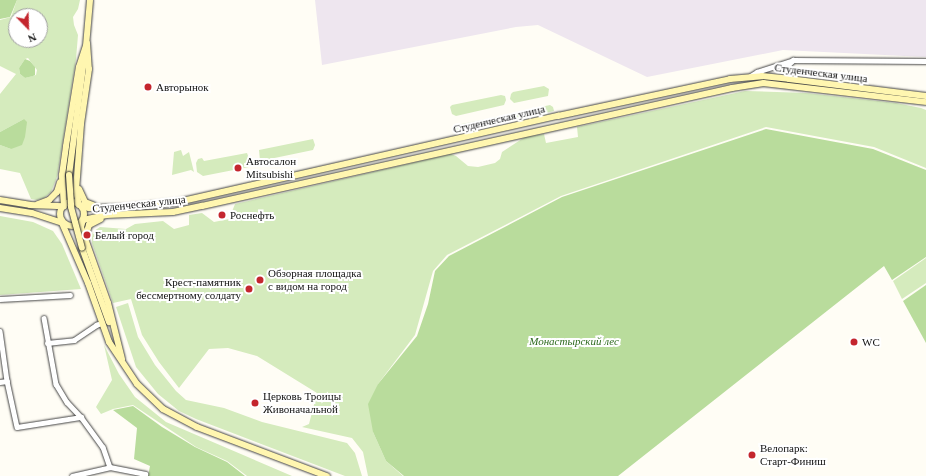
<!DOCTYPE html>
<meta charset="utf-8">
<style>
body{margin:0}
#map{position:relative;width:926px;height:476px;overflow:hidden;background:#fffdf5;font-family:Georgia,serif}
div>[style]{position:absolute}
.industrial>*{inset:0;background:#eee6ef}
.green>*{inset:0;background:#d5ebbd}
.forest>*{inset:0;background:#b9dc9c}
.roads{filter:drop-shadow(0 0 1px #444) drop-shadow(0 0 1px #444)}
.street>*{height:4.5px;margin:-2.25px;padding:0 2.25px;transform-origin:2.25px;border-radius:2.25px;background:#fff}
.secondary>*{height:6px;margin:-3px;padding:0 3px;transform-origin:3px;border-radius:3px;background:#fff6b0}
.secondary>.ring{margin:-3px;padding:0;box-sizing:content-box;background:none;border:6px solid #fff6b0;border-radius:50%}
.bridges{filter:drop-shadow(0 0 1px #333) drop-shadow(0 0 1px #333)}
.secondary-bridge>*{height:6px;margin:-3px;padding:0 3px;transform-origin:3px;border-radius:3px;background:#fff6b0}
.dots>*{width:11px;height:11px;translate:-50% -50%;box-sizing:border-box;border:2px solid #fff;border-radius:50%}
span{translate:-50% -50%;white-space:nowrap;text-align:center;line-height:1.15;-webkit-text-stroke:4px #fff;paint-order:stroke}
.street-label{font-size:11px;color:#111}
.poi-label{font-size:11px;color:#111}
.left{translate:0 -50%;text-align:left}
.right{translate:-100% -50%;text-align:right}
.park-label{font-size:11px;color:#2f6b1f;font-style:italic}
.north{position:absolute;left:8px;top:8px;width:40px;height:40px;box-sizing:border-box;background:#fff;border:1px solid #a0a0a0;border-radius:50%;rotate:157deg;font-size:11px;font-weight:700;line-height:16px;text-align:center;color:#111}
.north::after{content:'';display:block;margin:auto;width:14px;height:18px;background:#c4262e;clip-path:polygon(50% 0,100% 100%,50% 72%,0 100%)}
</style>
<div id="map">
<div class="industrial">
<i style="clip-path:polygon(315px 0,926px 0,926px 57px,783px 50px,647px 77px,538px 25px,516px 27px,322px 65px)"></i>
</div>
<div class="green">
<i style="clip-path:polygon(evenodd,17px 0,80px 0,78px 9px,73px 17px,74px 25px,78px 35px,76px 59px,57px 177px,51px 192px,44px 198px,37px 200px,31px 199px,20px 173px,0 169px,0 145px,11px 149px,24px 119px,0 132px,0 94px,16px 74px,0 66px,0 20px,11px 17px,17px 0,16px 16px,40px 16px,40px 40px,16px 40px,16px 16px,17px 0,28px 58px,37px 70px,36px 75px,25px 78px,20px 74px,19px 68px,25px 59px,28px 58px)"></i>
<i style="clip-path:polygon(544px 86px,549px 89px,548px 96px,514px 103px,510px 99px,511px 94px,513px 92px)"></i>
<i style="clip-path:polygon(745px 91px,806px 93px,896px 103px,921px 108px,926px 110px,926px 168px,874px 147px,766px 127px,561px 196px,447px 255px,433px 271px,415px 335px,378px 384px,373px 432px,386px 461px,403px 476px,368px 476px,363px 452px,352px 438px,302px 427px,309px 424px,317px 393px,257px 356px,228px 348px,209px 349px,179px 388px,159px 362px,142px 335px,131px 299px,113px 303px,92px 243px,92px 234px,94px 231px,100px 227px,126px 229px,135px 224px,163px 221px,174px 229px,189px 225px,189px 215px,202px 213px,214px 222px,229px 219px,235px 204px,451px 154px,456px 156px,468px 166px,478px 167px,495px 163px,500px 159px,502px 152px,525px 137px,544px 134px,546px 143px,578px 137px,577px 127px)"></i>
<i style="clip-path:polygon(501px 95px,505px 96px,506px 100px,504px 105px,456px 116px,452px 114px,450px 107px,452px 105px)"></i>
<i style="clip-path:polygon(550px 105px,553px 107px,554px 111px,515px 120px,514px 117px,517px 112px)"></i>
<i style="clip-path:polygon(506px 115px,510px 118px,510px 121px,456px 131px,457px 125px)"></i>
<i style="clip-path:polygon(313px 139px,315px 145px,313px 150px,260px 161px,259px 150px)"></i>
<i style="clip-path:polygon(181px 150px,183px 156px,189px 152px,194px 172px,191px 170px,172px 175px,174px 152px)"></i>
<i style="clip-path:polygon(247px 153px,251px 164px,249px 167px,203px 176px,197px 172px,196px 163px,198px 159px,202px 158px,204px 161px)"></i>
<i style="clip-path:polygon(0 216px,33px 222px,53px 231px,62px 244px,81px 289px,0 295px)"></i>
<i style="clip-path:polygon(926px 258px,926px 283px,902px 299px,893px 281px)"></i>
<i style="clip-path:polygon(128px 303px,138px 337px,155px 365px,176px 391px,186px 400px,224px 408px,262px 422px,347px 443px,355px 453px,362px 476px,345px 476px,196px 419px,179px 411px,158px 394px,136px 367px,116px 307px)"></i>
<i style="clip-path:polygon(104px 345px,119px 374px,135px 397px,166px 422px,292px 476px,247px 476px,227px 461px,196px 447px,133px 405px,113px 409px,101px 414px,96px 407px,112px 380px)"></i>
</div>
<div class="forest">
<i style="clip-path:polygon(0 0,17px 0,10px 17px,0 19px)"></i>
<i style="clip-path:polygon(25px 59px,30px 61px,35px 67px,35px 75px,33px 76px,25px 78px,20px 74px,19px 68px)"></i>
<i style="clip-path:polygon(24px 119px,27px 122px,25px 137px,22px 145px,11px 149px,0 145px,0 132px)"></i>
<i style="clip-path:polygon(766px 129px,873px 149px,926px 170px,926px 257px,892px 280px,884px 266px,618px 476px,404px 476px,386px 461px,373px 432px,368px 404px,378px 384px,417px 336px,428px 304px,435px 271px,449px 256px,562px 197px)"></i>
<i style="clip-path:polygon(926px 285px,926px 343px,903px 301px)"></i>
<i style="clip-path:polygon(133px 406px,162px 427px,195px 447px,227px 462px,245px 476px,148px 476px,150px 466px,134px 459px,137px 428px,113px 410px)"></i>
</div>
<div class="roads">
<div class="street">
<i style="left:749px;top:77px;width:9px;rotate:-32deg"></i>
<i style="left:757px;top:72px;width:38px;rotate:-18deg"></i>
<i style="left:793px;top:60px;width:133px;rotate:0.4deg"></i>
<i style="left:789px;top:79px;width:5px;rotate:-112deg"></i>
<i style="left:787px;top:74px;width:9px;rotate:-84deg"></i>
<i style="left:788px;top:65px;width:7px;rotate:-45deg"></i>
<i style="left:0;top:299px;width:70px;rotate:-3.3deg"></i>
<i style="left:44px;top:318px;width:67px;rotate:79.7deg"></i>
<i style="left:56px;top:384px;width:21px;rotate:59deg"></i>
<i style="left:67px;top:402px;width:21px;rotate:47deg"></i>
<i style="left:81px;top:417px;width:37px;rotate:54deg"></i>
<i style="left:103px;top:447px;width:21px;rotate:71deg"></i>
<i style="left:0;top:331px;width:50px;rotate:82deg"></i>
<i style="left:7px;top:381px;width:47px;rotate:77.7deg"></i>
<i style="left:17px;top:427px;width:65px;rotate:-8.9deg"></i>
<i style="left:47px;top:343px;width:27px;rotate:-6deg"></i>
<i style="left:74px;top:340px;width:27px;rotate:-34deg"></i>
<i style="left:96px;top:325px;width:6px;rotate:-18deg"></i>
<i style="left:0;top:382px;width:7px;rotate:-8deg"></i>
<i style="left:72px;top:476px;width:39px;rotate:-13deg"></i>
<i style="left:110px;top:467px;width:36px;rotate:11deg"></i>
</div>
<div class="secondary">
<i style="left:87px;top:43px;width:26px;rotate:86deg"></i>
<i style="left:89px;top:69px;width:56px;rotate:98.3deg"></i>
<i style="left:81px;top:124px;width:67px;rotate:94.3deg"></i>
<i style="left:76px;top:191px;width:14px;rotate:78deg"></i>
<i style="left:79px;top:205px;width:10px;rotate:17deg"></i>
<i style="left:89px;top:208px;width:39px;rotate:-1deg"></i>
<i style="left:128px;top:207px;width:50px;rotate:-5.7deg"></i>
<i style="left:178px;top:202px;width:390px;rotate:-12.8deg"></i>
<i style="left:558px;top:116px;width:176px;rotate:-12.1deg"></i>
<i style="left:730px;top:79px;width:32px;rotate:-5deg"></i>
<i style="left:762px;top:76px;width:27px;rotate:6deg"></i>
<i style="left:789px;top:79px;width:138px;rotate:7.1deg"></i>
<i style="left:86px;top:46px;width:46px;rotate:-85deg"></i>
<i style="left:69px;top:175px;width:117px;rotate:-82.6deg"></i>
<i style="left:79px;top:189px;width:14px;rotate:65deg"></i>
<i style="left:85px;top:202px;width:9px;rotate:21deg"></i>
<i style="left:0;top:200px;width:30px;rotate:9deg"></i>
<i style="left:30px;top:205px;width:34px;rotate:2deg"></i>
<i style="left:64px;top:206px;width:31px;rotate:-94deg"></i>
<i style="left:62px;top:175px;width:29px;rotate:-82deg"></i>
<i style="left:66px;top:146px;width:80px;rotate:-80.7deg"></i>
<i style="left:79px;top:67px;width:22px;rotate:-72deg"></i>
<i class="ring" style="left:60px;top:202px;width:18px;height:18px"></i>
<i style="left:38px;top:204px;width:12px;rotate:-20deg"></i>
<i style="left:49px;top:200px;width:11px;rotate:-45deg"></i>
<i style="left:57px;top:192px;width:10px;rotate:-73deg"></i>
<i style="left:0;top:208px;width:32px;rotate:9deg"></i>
<i style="left:32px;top:213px;width:32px;rotate:18deg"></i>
<i style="left:62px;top:223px;width:65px;rotate:66.6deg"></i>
<i style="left:88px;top:283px;width:63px;rotate:70.4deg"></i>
<i style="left:109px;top:342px;width:50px;rotate:56.3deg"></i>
<i style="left:137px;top:384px;width:36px;rotate:44deg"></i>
<i style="left:163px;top:409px;width:38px;rotate:28deg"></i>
<i style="left:197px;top:427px;width:139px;rotate:20.7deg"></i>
<i style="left:85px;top:238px;width:14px;rotate:-73deg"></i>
<i style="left:89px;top:225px;width:13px;rotate:-27deg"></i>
<i style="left:82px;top:248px;width:79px;rotate:70deg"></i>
<i style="left:122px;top:359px;width:58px;rotate:-104deg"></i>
<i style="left:108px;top:303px;width:81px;rotate:-109.6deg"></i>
<i style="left:81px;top:227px;width:7px;rotate:-74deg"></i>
<i style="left:83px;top:220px;width:24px;rotate:-12deg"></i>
<i style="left:106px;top:215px;width:67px;rotate:-2.6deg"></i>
<i style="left:173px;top:212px;width:30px;rotate:-12deg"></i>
<i style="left:202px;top:206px;width:543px;rotate:-12.55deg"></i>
<i style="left:732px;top:88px;width:32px;rotate:-9deg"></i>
<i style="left:764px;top:83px;width:163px;rotate:6.7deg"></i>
</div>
</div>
<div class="bridges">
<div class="secondary-bridge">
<i style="left:69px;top:175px;width:32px;rotate:86deg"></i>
<i style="left:71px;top:207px;width:42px;rotate:75deg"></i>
</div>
</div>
<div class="dots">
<i style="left:148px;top:87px;background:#c4262e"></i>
<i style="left:238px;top:168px;background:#c4262e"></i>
<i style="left:222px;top:215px;background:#c4262e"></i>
<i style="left:87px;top:235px;background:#c4262e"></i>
<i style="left:260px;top:280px;background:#c4262e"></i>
<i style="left:249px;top:289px;background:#c4262e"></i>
<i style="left:854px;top:342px;background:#c4262e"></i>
<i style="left:255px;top:403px;background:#c4262e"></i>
<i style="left:752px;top:455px;background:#c4262e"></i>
</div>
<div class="street-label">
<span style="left:821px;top:73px;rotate:7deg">Студенческая улица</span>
<span style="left:499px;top:119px;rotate:-13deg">Студенческая улица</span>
<span style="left:139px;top:204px;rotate:-6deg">Студенческая улица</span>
</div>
<div class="poi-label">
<span class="left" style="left:156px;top:87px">Авторынок</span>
<span class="left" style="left:246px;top:168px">Автосалон<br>Mitsubishi</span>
<span class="left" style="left:230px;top:215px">Роснефть</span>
<span class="left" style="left:95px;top:235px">Белый город</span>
<span class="left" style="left:268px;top:280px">Обзорная площадка<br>с видом на город</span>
<span class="right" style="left:241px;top:289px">Крест-памятник<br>бессмертному солдату</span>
<span class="left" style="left:862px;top:342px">WC</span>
<span class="left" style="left:263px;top:403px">Церковь Троицы<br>Живоначальной</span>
<span class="left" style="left:760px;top:455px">Велопарк:<br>Старт-Финиш</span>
</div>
<div class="park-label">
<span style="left:574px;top:341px">Монастырский лес</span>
</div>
<div class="north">N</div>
</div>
